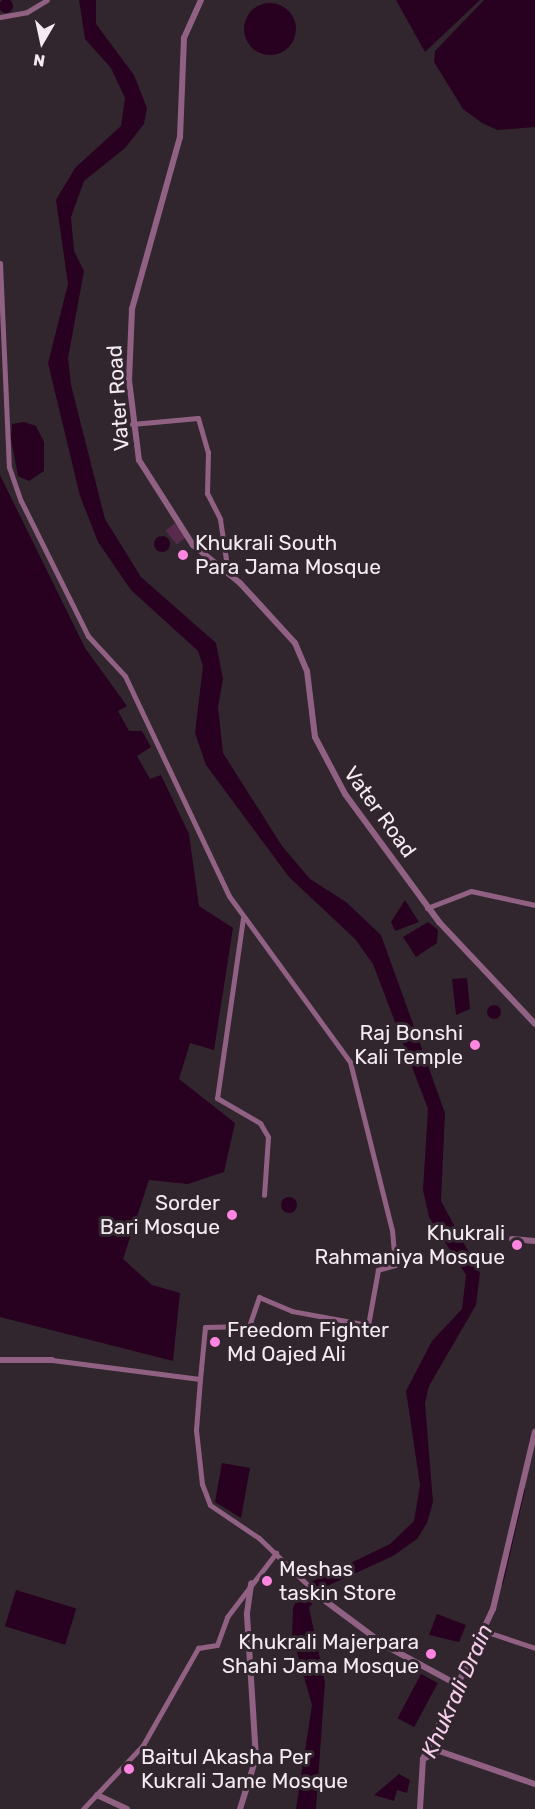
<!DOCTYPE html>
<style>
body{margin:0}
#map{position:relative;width:535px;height:1809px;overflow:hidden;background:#32262e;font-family:Rubik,sans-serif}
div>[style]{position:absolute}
.green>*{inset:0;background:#582a4c;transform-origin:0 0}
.water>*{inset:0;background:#280020;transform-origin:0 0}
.round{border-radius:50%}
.stream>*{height:2px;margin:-1px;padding:0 1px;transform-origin:1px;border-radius:1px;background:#280020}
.minor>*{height:5px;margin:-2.5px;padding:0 2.5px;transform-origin:2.5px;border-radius:2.5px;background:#916183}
.tertiary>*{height:6px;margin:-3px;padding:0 3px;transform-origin:3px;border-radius:3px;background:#916183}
.dots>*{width:16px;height:16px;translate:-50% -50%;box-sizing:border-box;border:3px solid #32262e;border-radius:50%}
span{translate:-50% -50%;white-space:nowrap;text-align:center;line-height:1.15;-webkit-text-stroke:6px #32262e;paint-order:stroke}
.street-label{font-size:21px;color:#f3ebf1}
.poi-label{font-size:21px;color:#f3ebf1}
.left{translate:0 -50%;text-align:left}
.right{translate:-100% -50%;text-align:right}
.water-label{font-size:22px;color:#f6cee9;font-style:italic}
.north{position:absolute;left:12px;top:12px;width:60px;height:60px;-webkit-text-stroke:4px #32262e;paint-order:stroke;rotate:189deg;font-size:16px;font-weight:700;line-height:24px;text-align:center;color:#f3ebf1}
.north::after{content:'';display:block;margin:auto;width:21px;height:27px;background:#f3ebf1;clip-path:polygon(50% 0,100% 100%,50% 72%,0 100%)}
</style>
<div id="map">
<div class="green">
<i style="left:175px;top:523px;width:18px;height:12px;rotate:52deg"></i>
</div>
<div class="water">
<i class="round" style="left:-1px;top:-1px;width:14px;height:14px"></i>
<i style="clip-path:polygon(79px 0,96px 0,96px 24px,134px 75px,147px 108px,144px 124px,125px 148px,84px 181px,71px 217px,74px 251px,84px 271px,68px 358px,71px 385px,105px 519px,141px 577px,216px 643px,223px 679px,218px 707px,223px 753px,282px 846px,310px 879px,346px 902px,381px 935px,445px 1113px,441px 1201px,480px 1273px,476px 1305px,429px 1386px,425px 1403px,433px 1502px,427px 1523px,417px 1539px,393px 1556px,325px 1587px,309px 1608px,325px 1682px,316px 1809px,296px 1809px,312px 1705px,292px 1635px,293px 1608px,303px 1586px,390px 1544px,414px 1521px,420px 1485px,406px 1391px,432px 1341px,462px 1309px,466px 1275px,429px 1217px,423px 1190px,428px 1109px,373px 964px,355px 939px,289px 877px,206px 765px,195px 733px,203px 666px,198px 651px,131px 590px,98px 542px,80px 496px,48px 363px,68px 284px,56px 200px,75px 168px,121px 126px,125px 98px,111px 68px,85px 39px)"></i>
<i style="clip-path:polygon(396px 0,480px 0,425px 52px)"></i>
<i style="clip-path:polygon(484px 0,535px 0,535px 127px,497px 130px,482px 123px,463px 109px,434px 62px,435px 51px)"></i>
<i class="round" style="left:244px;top:3px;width:52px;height:52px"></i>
<i style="clip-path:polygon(24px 422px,36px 426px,44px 442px,44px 471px,29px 481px,18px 476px,11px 439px,12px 424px)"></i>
<i style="clip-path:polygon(0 475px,85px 648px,127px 706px,118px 711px,129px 731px,142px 731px,151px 747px,137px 756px,150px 779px,161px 775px,189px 834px,199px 906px,233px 928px,214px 1050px,190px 1043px,179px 1079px,235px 1123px,224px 1172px,188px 1184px,149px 1180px,123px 1259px,152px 1285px,180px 1293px,173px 1361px,0 1317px)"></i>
<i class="round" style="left:154px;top:536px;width:16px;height:16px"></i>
<i style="clip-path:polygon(405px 900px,419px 922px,395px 931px,391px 922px)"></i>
<i style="clip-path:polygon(428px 922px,438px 930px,437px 943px,416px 957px,403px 937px)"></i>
<i style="clip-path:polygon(467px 978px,470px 1009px,456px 1015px,452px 979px)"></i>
<i class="round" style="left:487px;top:1005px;width:14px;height:14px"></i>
<i class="round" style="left:281px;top:1197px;width:16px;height:16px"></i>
<i style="clip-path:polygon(222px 1463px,250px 1468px,241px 1518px,215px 1502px)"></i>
<i style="left:16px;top:1590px;width:63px;height:38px;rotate:17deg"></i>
<i style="clip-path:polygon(437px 1614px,466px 1625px,459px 1642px,429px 1635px)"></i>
<i style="left:421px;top:1674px;width:19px;height:50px;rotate:28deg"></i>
<i style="clip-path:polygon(399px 1774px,410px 1780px,407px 1793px,397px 1790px,394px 1801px,374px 1795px)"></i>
</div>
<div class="stream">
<i style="left:502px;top:1584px;width:97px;rotate:-76.8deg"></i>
</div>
<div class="minor">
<i style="left:0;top:17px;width:27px;rotate:-10deg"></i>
<i style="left:27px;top:12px;width:23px;rotate:-31deg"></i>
<i style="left:0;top:263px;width:204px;rotate:87.5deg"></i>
<i style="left:9px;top:467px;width:36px;rotate:71deg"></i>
<i style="left:21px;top:501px;width:151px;rotate:63.6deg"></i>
<i style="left:88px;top:636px;width:54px;rotate:47.2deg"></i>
<i style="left:125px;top:676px;width:243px;rotate:64.7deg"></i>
<i style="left:229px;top:896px;width:205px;rotate:53.9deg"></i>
<i style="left:350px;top:1062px;width:173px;rotate:76deg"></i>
<i style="left:392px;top:1230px;width:35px;rotate:85deg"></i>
<i style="left:395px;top:1265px;width:18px;rotate:164deg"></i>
<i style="left:378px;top:1270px;width:56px;rotate:100.3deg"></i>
<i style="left:368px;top:1325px;width:77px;rotate:-169.6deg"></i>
<i style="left:292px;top:1311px;width:36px;rotate:-157deg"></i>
<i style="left:259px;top:1297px;width:31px;rotate:109deg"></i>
<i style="left:249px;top:1326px;width:44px;rotate:178.7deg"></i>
<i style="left:205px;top:1327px;width:52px;rotate:95.5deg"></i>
<i style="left:132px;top:424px;width:66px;rotate:-5.2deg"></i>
<i style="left:198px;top:418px;width:35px;rotate:74deg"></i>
<i style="left:208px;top:452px;width:41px;rotate:91.4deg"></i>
<i style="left:207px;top:493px;width:29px;rotate:63deg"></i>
<i style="left:220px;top:519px;width:55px;rotate:81.6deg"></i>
<i style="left:427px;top:908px;width:47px;rotate:-21.1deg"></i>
<i style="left:471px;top:891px;width:66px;rotate:12.3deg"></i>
<i style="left:243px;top:918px;width:182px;rotate:98.2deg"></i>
<i style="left:217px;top:1098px;width:50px;rotate:30.2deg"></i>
<i style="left:260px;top:1123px;width:16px;rotate:60deg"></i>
<i style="left:268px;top:1137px;width:58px;rotate:93.9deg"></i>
<i style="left:52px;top:1360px;width:149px;rotate:7.3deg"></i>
<i style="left:200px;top:1379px;width:51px;rotate:94.5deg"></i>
<i style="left:196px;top:1430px;width:54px;rotate:83.7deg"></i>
<i style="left:202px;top:1484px;width:22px;rotate:69deg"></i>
<i style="left:210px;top:1505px;width:59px;rotate:34deg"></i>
<i style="left:259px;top:1538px;width:85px;rotate:44deg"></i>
<i style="left:481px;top:1630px;width:57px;rotate:18.4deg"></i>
<i style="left:83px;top:1809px;width:88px;rotate:-46.8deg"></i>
<i style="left:143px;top:1745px;width:112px;rotate:-60.4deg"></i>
<i style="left:198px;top:1648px;width:19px;rotate:-9deg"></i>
<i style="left:217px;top:1645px;width:30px;rotate:-70deg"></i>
<i style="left:227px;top:1617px;width:81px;rotate:-52.6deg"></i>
</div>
<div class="tertiary">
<i style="left:201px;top:0;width:42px;rotate:114.1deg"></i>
<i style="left:184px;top:38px;width:99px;rotate:92.3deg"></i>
<i style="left:180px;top:137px;width:179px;rotate:105.6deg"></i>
<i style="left:132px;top:309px;width:71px;rotate:92.4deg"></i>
<i style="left:129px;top:380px;width:81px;rotate:82.9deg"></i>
<i style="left:139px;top:460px;width:101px;rotate:57.6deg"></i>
<i style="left:193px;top:545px;width:60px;rotate:39deg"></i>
<i style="left:240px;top:583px;width:81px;rotate:47.5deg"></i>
<i style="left:295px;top:643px;width:30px;rotate:67deg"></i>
<i style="left:307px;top:671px;width:66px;rotate:83.1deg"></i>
<i style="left:315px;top:737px;width:64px;rotate:62.2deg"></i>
<i style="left:345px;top:794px;width:159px;rotate:53.7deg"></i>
<i style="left:439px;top:922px;width:140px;rotate:46.7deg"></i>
<i style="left:512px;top:1239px;width:23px;rotate:5deg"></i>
<i style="left:0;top:1360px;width:52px"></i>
<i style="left:320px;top:1597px;width:82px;rotate:36.6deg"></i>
<i style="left:386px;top:1646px;width:80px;rotate:28.5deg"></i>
<i style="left:423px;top:1759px;width:18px;rotate:-27deg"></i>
<i style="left:439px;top:1751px;width:102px;rotate:19deg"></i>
<i style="left:97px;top:1795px;width:33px;rotate:25deg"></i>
<i style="left:240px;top:1809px;width:53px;rotate:-72.6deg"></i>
<i style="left:256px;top:1758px;width:145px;rotate:-93.6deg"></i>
<i style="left:247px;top:1613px;width:30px;rotate:-82deg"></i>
<i style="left:420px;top:1809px;width:50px;rotate:-86.6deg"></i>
<i style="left:423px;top:1759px;width:166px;rotate:-65deg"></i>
<i style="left:493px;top:1609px;width:182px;rotate:-76.7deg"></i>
</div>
<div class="dots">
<i style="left:183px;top:555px;background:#fe85e0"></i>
<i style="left:475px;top:1045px;background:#fe85e0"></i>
<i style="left:232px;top:1215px;background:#fe85e0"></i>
<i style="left:517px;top:1245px;background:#fe85e0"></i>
<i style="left:215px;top:1342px;background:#fe85e0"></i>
<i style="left:267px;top:1581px;background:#fe85e0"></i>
<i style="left:431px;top:1654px;background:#fe85e0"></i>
<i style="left:129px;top:1769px;background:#fe85e0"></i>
</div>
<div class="street-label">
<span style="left:118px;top:398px;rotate:-94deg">Vater Road</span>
<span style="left:380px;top:812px;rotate:54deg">Vater Road</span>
</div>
<div class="poi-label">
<span class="left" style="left:195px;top:555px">Khukrali South<br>Para Jama Mosque</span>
<span class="right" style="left:463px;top:1045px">Raj Bonshi<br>Kali Temple</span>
<span class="right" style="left:220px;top:1215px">Sorder<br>Bari Mosque</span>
<span class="right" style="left:505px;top:1245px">Khukrali<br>Rahmaniya Mosque</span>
<span class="left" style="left:227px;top:1342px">Freedom Fighter<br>Md Oajed Ali</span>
<span class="left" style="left:279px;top:1581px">Meshas<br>taskin Store</span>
<span class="right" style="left:419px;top:1654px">Khukrali Majerpara<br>Shahi Jama Mosque</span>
<span class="left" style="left:141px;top:1769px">Baitul Akasha Per<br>Kukrali Jame Mosque</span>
</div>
<div class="water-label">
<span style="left:457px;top:1691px;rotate:-66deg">Khukrali Drain</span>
</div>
<div class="north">N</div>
</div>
